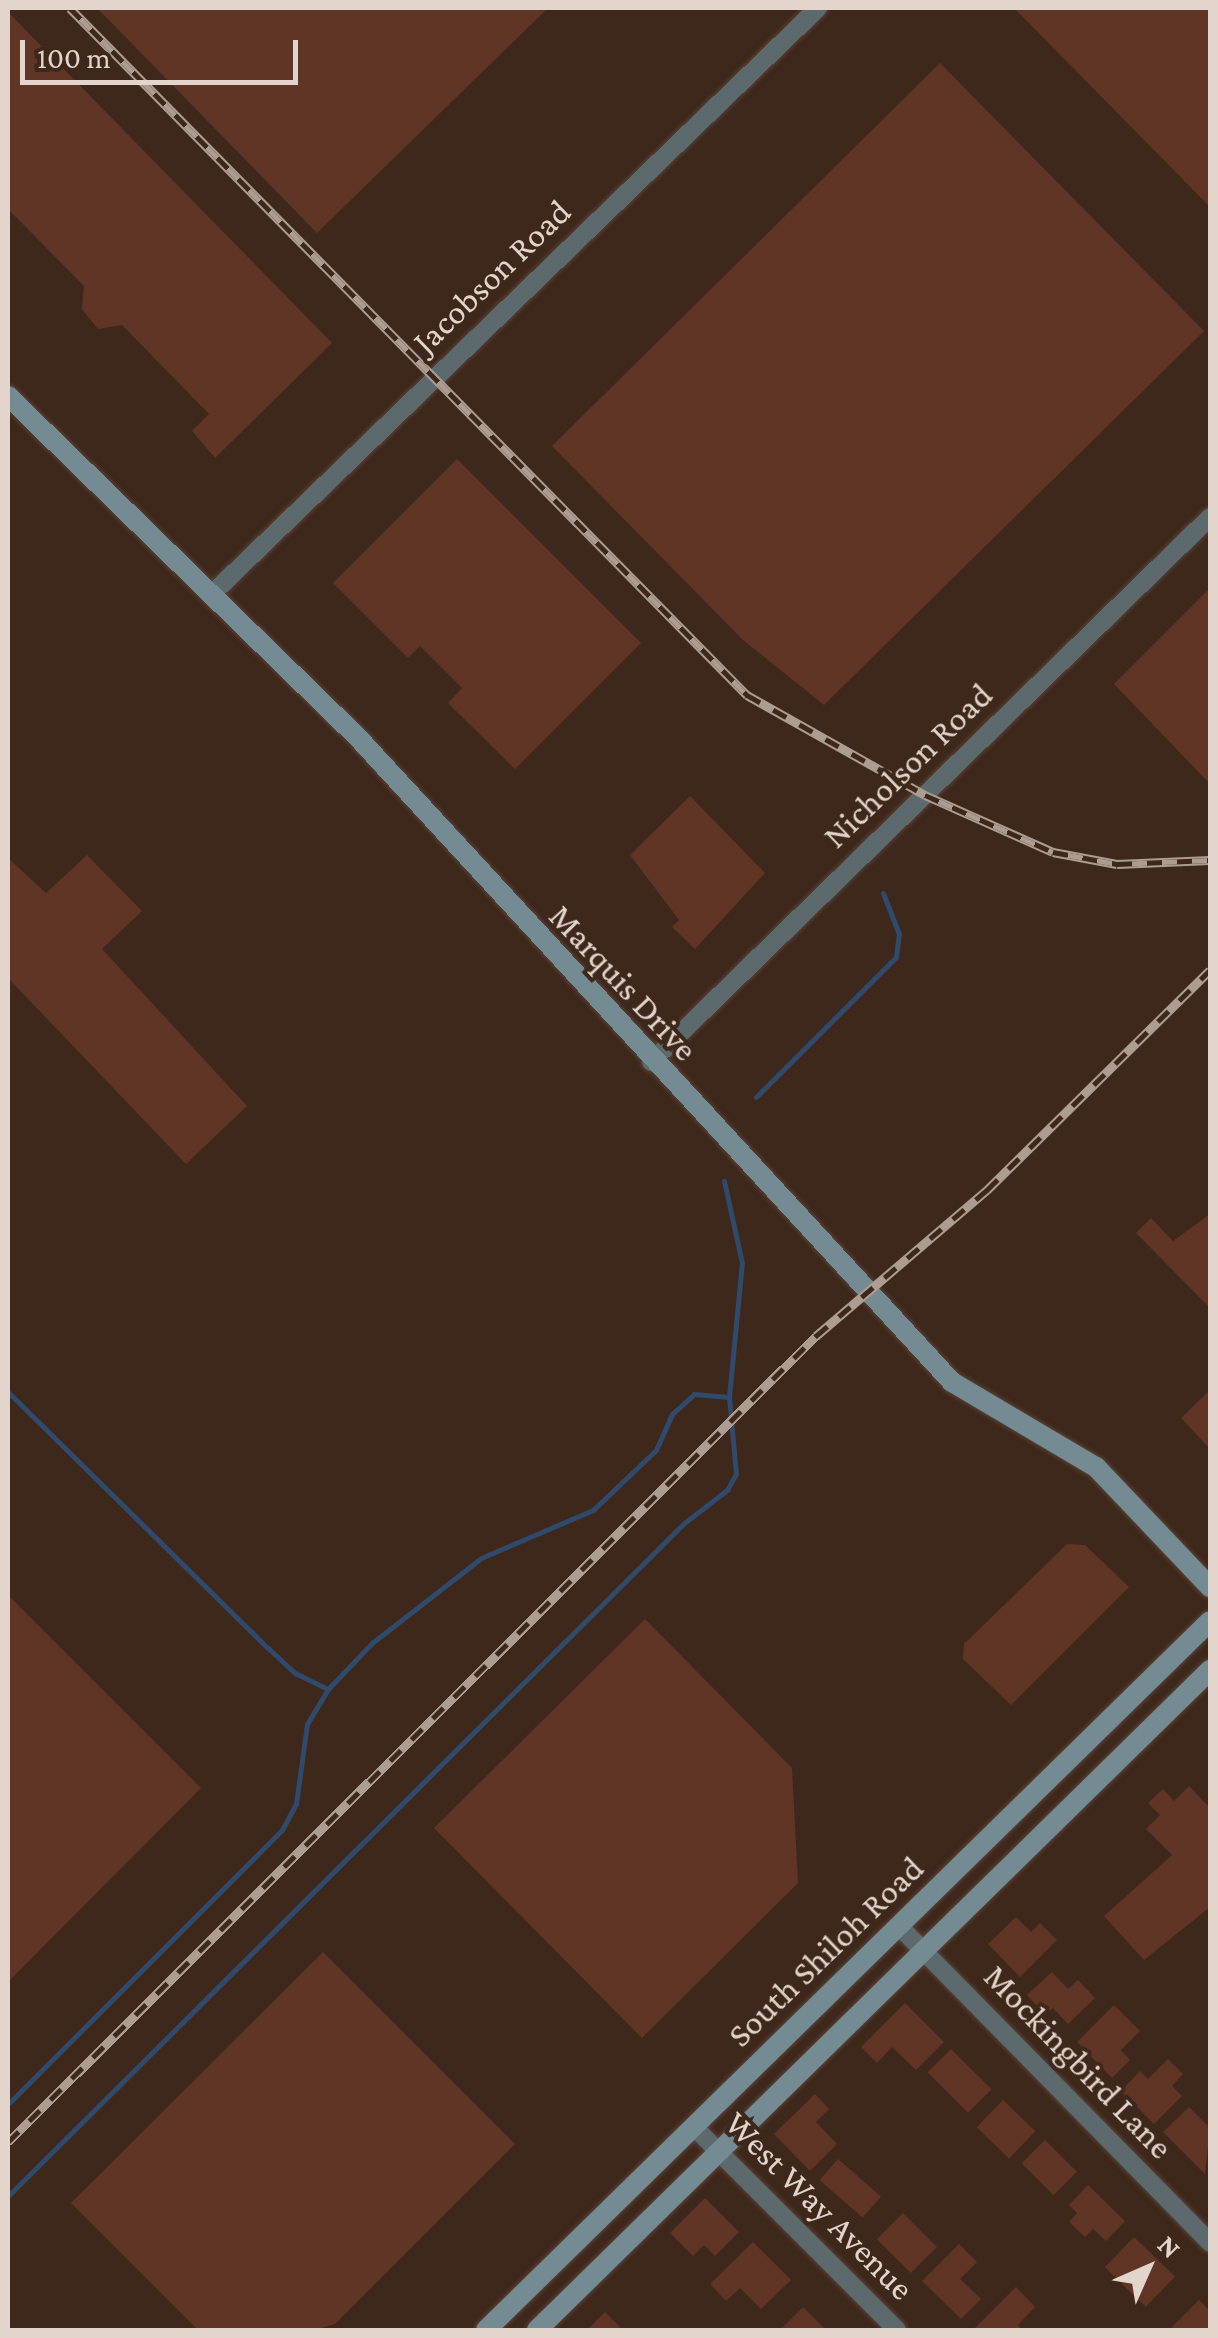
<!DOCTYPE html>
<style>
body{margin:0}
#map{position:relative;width:1218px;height:2338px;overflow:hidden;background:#3e271b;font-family:"Crimson Pro",serif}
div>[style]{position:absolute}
.stream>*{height:5px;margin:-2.5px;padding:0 2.5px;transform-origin:2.5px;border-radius:2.5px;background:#304a6c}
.building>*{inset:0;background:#603526;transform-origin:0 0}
.roads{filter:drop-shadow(0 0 2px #584337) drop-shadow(0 0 2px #584337)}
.street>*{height:18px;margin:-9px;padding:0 9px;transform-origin:9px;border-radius:9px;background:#5c6a6e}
.secondary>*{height:20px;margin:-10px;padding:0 10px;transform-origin:10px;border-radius:10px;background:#758b93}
.rail>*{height:9px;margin-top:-4.5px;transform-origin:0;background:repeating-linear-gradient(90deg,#3e271b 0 15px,#ad9c92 0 30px);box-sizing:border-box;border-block:2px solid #ad9c92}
span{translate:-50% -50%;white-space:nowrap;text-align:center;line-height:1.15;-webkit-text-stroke:8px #3e271b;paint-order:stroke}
.street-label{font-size:35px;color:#e3d4cc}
.frame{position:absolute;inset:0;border:10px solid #e3d4cc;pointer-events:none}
.north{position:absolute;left:1098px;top:2218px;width:100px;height:100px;-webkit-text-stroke:8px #3e271b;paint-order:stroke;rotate:45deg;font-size:28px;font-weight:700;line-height:40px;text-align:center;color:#e3d4cc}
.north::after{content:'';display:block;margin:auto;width:35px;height:45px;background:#e3d4cc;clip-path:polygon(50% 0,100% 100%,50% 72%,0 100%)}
.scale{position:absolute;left:20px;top:40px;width:278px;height:45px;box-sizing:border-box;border:5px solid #e3d4cc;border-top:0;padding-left:12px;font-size:30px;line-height:35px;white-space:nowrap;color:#e3d4cc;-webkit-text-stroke:8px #3e271b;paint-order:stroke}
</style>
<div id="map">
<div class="stream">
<i style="left:756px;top:1097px;width:198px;rotate:-45deg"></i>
<i style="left:896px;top:957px;width:23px;rotate:-83deg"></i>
<i style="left:899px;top:934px;width:44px;rotate:-111.3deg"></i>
<i style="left:8px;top:1392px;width:365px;rotate:44.6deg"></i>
<i style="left:268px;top:1648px;width:37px;rotate:43deg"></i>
<i style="left:295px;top:1673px;width:37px;rotate:26deg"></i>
<i style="left:8px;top:2104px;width:387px;rotate:-45deg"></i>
<i style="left:282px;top:1830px;width:30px;rotate:-62deg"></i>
<i style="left:296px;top:1804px;width:81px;rotate:-82.2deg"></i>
<i style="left:307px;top:1724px;width:41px;rotate:-59deg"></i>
<i style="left:328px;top:1689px;width:64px;rotate:-46.3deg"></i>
<i style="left:372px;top:1643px;width:138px;rotate:-37.9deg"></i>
<i style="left:481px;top:1558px;width:122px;rotate:-23.2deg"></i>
<i style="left:593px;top:1510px;width:87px;rotate:-43.6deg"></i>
<i style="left:656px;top:1450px;width:39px;rotate:-66deg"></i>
<i style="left:672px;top:1414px;width:30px;rotate:-42deg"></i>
<i style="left:694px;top:1394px;width:35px;rotate:5deg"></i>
<i style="left:8px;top:2196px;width:952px;rotate:-44.87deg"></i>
<i style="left:683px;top:1524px;width:56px;rotate:-37.7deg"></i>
<i style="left:727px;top:1490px;width:18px;rotate:-61deg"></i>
<i style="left:736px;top:1474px;width:77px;rotate:-95.2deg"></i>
<i style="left:729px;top:1397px;width:135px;rotate:-84.5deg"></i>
<i style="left:742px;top:1263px;width:84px;rotate:-102.4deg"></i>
</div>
<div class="building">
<i style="clip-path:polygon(97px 8px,548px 8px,317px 233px)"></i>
<i style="clip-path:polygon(1014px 8px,1210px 8px,1210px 207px)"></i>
<i style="clip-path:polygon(8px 12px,332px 343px,215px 458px,192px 431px,209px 414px,122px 325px,98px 329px,82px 309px,84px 286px,8px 209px)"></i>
<i style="clip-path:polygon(940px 63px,1204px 331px,824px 705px,743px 640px,552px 446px)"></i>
<i style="clip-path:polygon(457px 459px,641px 643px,515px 769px,448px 703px,462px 688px,420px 646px,408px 658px,333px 583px)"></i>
<i style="clip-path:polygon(1210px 588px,1210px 784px,1114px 684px)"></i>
<i style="clip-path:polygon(690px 796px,765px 873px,695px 949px,672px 927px,679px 920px,630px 855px)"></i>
<i style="clip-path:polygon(87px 855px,142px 911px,102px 949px,247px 1106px,186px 1164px,8px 978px,8px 858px,46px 893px)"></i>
<i style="clip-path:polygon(1210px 1214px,1210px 1308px,1136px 1233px,1151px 1218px,1173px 1241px)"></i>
<i style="clip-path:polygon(1210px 1390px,1210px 1449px,1181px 1418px)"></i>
<i style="clip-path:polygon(1067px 1544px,1085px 1545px,1129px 1587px,1011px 1705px,963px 1659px,964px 1644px)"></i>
<i style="clip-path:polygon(8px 1595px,201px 1788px,8px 1982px)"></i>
<i style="clip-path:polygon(645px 1619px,792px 1768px,798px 1883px,642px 2038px,434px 1828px)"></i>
<i style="clip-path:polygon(1189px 1786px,1210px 1808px,1210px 1907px,1144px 1960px,1104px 1916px,1172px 1855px,1146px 1829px,1160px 1815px,1148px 1803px,1163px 1789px,1174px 1801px)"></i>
<i style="clip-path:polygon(1016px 1917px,1031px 1932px,1040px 1923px,1057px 1940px,1020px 1977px,988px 1944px)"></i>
<i style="clip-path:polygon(323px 1952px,515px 2144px,335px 2324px,314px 2330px,198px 2330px,71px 2203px)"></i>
<i style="clip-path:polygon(1052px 1972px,1068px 1989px,1078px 1980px,1095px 1998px,1068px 2024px,1053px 2008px,1045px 2015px,1027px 1995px)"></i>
<i style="clip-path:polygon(905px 2003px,944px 2042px,916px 2070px,892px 2047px,877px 2063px,861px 2047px)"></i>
<i style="clip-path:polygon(1114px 2005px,1140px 2031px,1121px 2050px,1130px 2060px,1112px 2078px,1077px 2042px)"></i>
<i style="left:951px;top:2049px;width:57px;height:33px;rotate:45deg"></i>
<i style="clip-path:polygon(1168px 2059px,1183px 2074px,1172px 2086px,1182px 2096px,1154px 2124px,1121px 2091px,1140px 2071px,1148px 2079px)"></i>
<i style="clip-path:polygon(815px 2094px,829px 2109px,816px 2122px,837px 2144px,810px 2171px,774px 2134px)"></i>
<i style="left:1003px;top:2100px;width:45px;height:38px;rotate:44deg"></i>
<i style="clip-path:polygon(1189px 2107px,1210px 2128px,1205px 2174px,1163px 2132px)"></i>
<i style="left:1045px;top:2140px;width:45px;height:33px;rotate:45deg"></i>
<i style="left:838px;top:2159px;width:57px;height:28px;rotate:41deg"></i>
<i style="clip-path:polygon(1088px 2185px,1125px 2221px,1106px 2241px,1093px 2229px,1085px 2237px,1069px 2222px,1077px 2213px,1069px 2205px)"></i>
<i style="clip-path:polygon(705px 2198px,739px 2232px,715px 2256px,704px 2245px,693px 2256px,670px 2233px)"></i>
<i style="left:903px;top:2213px;width:48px;height:37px;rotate:45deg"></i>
<i style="left:1134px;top:2237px;width:57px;height:42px;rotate:44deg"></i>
<i style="clip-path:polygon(753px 2242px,791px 2280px,761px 2309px,740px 2288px,726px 2301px,710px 2284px)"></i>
<i style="clip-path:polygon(959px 2244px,977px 2262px,960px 2279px,981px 2299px,961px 2319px,922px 2281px)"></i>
<i style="clip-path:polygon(1016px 2287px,1035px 2307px,1018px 2325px,1023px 2330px,973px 2330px)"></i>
<i style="clip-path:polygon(1199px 2300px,1210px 2311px,1210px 2330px,1169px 2330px)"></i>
<i style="clip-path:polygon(803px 2307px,826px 2330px,780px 2330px)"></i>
<i style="clip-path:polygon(605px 2312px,623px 2330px,589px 2328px)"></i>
</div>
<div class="roads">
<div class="street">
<i style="left:212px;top:594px;width:843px;rotate:-44.04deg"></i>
<i style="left:651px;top:1062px;width:781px;rotate:-44.27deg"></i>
<i style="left:899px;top:1926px;width:444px;rotate:45.5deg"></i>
<i style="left:694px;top:2127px;width:287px;rotate:45deg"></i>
</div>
<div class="secondary">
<i style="left:8px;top:396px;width:496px;rotate:44.3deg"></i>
<i style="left:363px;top:743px;width:869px;rotate:47.33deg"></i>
<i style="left:952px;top:1382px;width:167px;rotate:30.6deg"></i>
<i style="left:1096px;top:1467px;width:166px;rotate:46.5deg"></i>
<i style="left:486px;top:2330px;width:1013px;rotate:-44.4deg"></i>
<i style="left:537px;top:2330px;width:943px;rotate:-44.44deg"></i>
</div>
</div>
<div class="rail">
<i style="left:70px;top:8px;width:965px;rotate:45.42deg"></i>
<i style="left:747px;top:695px;width:204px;rotate:29.3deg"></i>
<i style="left:925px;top:795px;width:140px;rotate:24deg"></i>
<i style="left:1053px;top:852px;width:65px;rotate:10.6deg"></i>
<i style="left:1117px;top:864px;width:93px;rotate:-2.5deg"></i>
<i style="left:8px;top:2142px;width:1141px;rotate:-44.93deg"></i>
<i style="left:816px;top:1336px;width:225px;rotate:-40.5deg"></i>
<i style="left:987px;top:1190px;width:313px;rotate:-44.6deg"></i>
</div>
<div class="street-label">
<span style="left:492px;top:277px;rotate:-44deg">Jacobson Road</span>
<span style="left:908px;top:766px;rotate:-44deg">Nicholson Road</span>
<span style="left:623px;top:983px;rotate:47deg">Marquis Drive</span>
<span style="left:826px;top:1952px;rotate:-44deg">South Shiloh Road</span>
<span style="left:1078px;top:2062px;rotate:46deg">Mockingbird Lane</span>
<span style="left:819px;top:2206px;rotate:45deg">West Way Avenue</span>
</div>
<div class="frame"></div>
<div class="north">N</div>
<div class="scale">100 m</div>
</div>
